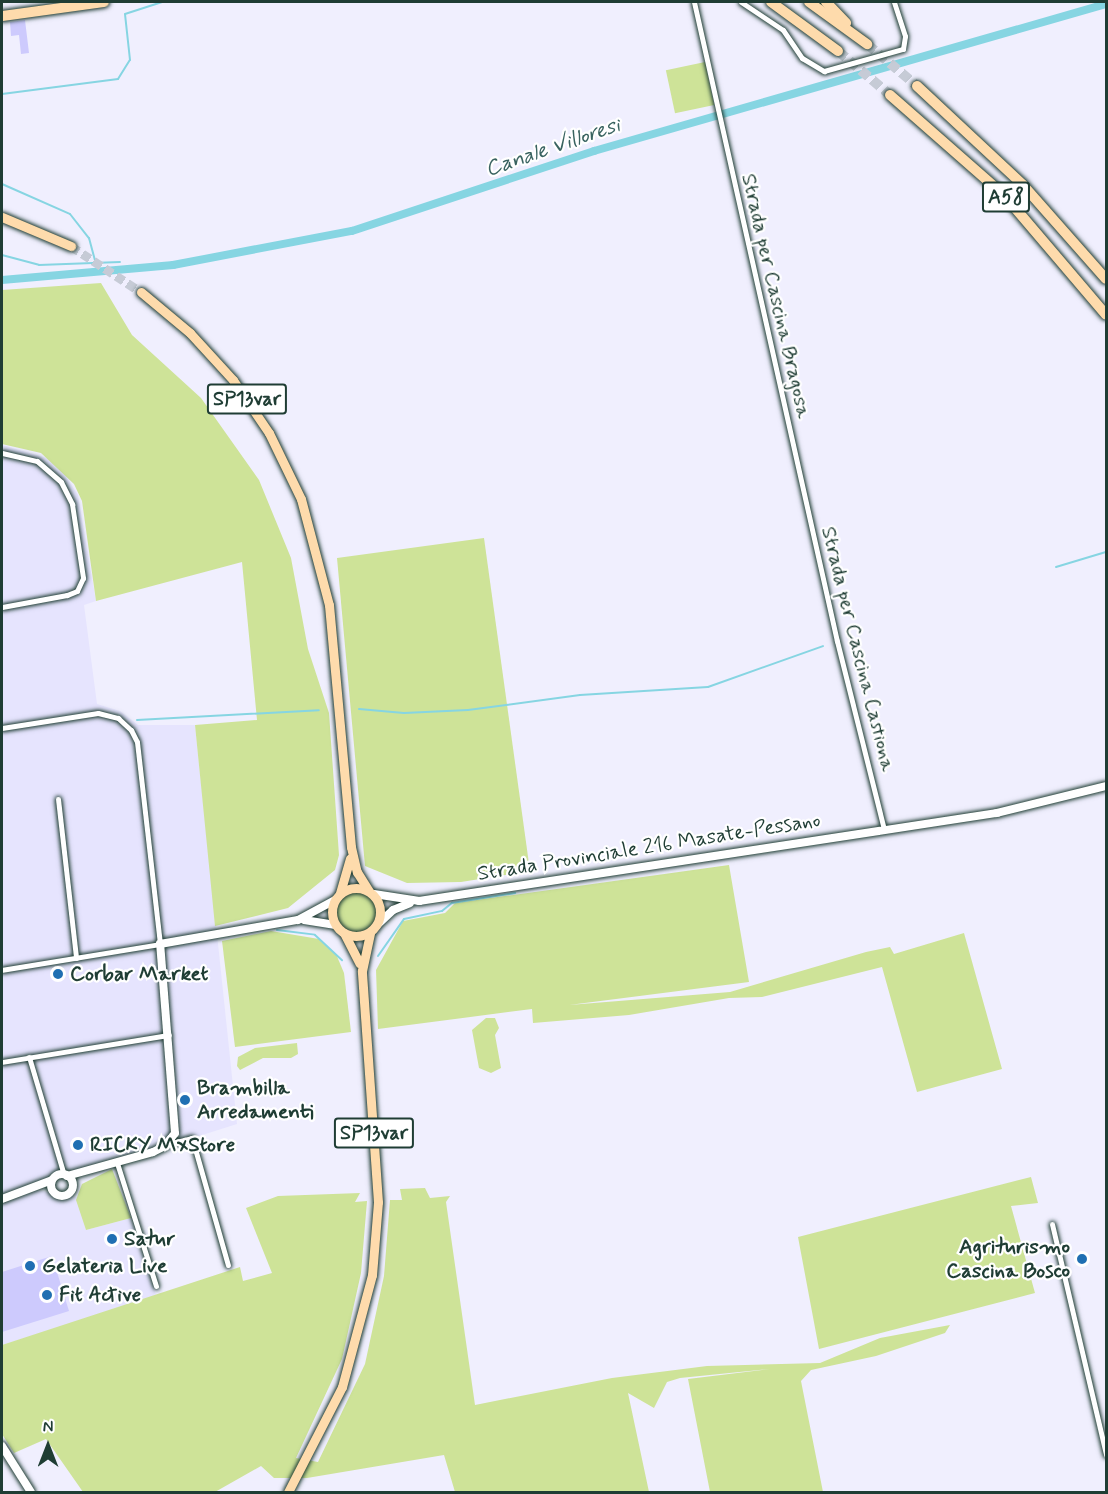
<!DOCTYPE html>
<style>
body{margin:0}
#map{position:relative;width:1108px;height:1494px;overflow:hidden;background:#f0effe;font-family:Mynerve,sans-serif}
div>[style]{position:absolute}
.built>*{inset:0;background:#e6e4fe}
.green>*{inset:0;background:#cee398;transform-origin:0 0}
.round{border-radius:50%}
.stream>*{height:2px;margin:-1px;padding:0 1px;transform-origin:1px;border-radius:1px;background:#86d5e2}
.canal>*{height:8px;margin:-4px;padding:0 4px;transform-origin:4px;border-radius:4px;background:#86d5e2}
.building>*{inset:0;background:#cdcafd}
.primary-tunnel>*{height:9px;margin-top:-4.5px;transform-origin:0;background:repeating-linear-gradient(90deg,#c6cbd6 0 9px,transparent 0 13.5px)}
.highway-tunnel>*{height:10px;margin-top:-5px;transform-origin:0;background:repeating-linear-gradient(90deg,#c6cbd6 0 10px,transparent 0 15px)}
.roads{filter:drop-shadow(0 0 2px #1f3d34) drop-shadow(0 0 2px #1f3d34)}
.street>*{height:5px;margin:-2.5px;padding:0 2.5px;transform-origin:2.5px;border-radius:2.5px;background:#fff}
.secondary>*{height:8px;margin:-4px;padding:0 4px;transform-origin:4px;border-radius:4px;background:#fff}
.secondary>.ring{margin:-4px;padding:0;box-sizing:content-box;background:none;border:8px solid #fff;border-radius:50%}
.primary>*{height:9px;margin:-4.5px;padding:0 4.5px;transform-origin:4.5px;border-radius:4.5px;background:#fedbac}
.primary>.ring{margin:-4.5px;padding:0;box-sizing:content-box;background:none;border:9px solid #fedbac;border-radius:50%}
.highway>*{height:10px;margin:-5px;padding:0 5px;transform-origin:5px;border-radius:5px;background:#fedbac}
.dots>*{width:16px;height:16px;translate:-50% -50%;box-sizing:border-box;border:3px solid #fff;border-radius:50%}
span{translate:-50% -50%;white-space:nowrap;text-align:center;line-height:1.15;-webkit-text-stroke:4.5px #fff;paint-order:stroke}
.shield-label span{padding:2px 4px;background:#fff;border:2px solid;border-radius:4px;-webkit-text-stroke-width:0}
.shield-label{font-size:20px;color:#1f3d34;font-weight:700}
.street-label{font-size:21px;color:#1f3d34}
.poi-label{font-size:21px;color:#1f3d34;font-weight:700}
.left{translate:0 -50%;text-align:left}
.right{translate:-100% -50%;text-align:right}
.water-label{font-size:22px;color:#396360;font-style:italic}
.frame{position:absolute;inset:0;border:3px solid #1f3d34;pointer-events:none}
.north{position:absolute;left:18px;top:1416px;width:60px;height:60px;-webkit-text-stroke:4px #fff;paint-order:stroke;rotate:0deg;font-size:16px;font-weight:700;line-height:24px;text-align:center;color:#1f3d34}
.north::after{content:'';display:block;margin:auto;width:21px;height:27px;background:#1f3d34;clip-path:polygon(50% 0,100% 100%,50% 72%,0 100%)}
</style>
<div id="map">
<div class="built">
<i style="clip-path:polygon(2px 445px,47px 458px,63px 472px,78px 495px,96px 601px,84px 605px,97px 704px,120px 711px,138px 725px,195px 725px,237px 1124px,117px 1162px,59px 1173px,2px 1197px)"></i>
<i style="clip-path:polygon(35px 1190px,77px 1197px,86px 1230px,131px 1218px,157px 1298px,2px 1345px,2px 1200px)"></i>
</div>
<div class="green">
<i style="left:705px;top:62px;width:44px;height:40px;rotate:78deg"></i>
<i style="clip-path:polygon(101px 283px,132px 335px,201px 398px,259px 480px,291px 558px,308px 649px,329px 713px,339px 855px,335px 870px,288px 908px,215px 926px,195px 725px,257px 720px,242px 562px,96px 601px,82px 501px,74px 484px,41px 453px,2px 444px,2px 290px)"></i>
<i style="clip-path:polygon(484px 538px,530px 871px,461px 882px,407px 883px,365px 866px,337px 558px)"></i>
<i style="clip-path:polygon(729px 865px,749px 982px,569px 1005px,730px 992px,866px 952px,890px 947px,894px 954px,964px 933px,1002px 1069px,917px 1092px,882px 967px,762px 997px,729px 998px,629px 1015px,533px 1023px,532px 1009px,378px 1029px,376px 970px,403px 921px,445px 913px,455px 903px)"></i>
<i class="round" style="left:335px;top:891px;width:42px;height:42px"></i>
<i style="clip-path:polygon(271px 931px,319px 939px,336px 954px,344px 973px,351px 1032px,235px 1047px,222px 941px)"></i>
<i style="clip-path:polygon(486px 1018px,495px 1018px,499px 1028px,495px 1035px,501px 1068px,491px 1073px,479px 1068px,472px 1030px)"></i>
<i style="clip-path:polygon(297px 1043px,298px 1054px,291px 1058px,263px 1058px,240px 1070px,237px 1066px,238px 1057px,255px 1048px)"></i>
<i style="clip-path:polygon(112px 1169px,131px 1218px,86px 1230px,76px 1200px,82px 1184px)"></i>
<i style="clip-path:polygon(1031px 1177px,1038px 1203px,1011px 1206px,1035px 1293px,819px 1349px,798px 1237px)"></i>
<i style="clip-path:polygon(425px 1188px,430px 1198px,450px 1196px,446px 1202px,475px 1405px,612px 1378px,707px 1366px,820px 1363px,880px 1338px,950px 1325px,945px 1333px,876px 1356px,811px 1370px,801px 1381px,823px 1492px,710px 1492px,688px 1379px,770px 1369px,680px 1378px,667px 1382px,654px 1408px,628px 1393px,649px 1492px,455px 1492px,444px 1455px,307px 1478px,274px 1478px,261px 1466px,215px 1492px,83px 1492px,46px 1439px,14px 1453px,2px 1434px,2px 1345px,240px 1267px,243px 1281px,272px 1273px,246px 1208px,278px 1196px,360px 1193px,355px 1202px,367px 1201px,361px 1273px,342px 1359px,296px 1458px,318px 1462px,365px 1364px,384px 1276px,390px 1200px,402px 1200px,400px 1189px)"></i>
</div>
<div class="stream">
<i style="left:2px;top:94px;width:117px;rotate:-7.4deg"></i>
<i style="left:118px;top:79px;width:22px;rotate:-58deg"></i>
<i style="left:130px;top:60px;width:46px;rotate:-96.2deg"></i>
<i style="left:125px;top:14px;width:39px;rotate:-18deg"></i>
<i style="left:2px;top:184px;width:74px;rotate:23.8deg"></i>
<i style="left:70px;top:214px;width:31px;rotate:52deg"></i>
<i style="left:89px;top:238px;width:27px;rotate:75deg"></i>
<i style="left:2px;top:255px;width:38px;rotate:15deg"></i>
<i style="left:39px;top:265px;width:81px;rotate:-2.1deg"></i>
<i style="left:1056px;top:567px;width:52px;rotate:-16.7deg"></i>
<i style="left:359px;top:709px;width:45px;rotate:5.1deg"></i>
<i style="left:404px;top:713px;width:64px;rotate:-2.7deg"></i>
<i style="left:468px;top:710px;width:113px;rotate:-7.6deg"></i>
<i style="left:580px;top:695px;width:128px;rotate:-3.6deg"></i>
<i style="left:708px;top:687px;width:122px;rotate:-19.6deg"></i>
<i style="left:137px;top:720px;width:182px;rotate:-3.1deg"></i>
<i style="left:277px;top:930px;width:38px;rotate:7deg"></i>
<i style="left:315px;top:935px;width:37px;rotate:43deg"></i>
<i style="left:378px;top:956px;width:45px;rotate:-54.9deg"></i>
<i style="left:404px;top:919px;width:39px;rotate:-12deg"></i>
<i style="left:442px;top:911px;width:13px;rotate:-39deg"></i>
<i style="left:452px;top:903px;width:64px;rotate:-9deg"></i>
</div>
<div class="canal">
<i style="left:2px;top:280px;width:172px;rotate:-5deg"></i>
<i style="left:173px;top:265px;width:182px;rotate:-10.8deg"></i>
<i style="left:352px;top:231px;width:255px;rotate:-18.3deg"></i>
<i style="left:594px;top:151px;width:533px;rotate:-16.02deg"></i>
</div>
<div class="building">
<i style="clip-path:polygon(25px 20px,29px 53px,21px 54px,19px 35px,11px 36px,10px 22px)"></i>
<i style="clip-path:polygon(52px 1256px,69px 1311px,2px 1332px,2px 1272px)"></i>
</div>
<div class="primary-tunnel">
<i style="left:71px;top:246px;width:84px;rotate:33.3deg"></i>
</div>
<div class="highway-tunnel">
<i style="left:867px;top:44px;width:65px;rotate:40deg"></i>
<i style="left:838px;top:51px;width:68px;rotate:40.2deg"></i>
</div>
<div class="roads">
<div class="street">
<i style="left:694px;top:2px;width:655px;rotate:77.39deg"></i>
<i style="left:837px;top:641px;width:194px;rotate:76deg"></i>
<i style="left:741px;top:2px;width:50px;rotate:33.7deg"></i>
<i style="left:783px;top:30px;width:34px;rotate:56deg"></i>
<i style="left:802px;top:58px;width:26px;rotate:31deg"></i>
<i style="left:824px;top:71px;width:82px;rotate:-15.6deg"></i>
<i style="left:903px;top:49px;width:13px;rotate:-81deg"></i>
<i style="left:905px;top:36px;width:36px;rotate:-108deg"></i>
<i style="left:2px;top:453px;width:36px;rotate:13deg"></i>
<i style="left:37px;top:461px;width:32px;rotate:41deg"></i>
<i style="left:61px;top:482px;width:25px;rotate:63deg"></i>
<i style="left:72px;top:504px;width:75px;rotate:81.5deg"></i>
<i style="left:83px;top:578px;width:14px;rotate:115deg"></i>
<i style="left:77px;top:591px;width:11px;rotate:158deg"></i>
<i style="left:67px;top:595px;width:66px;rotate:169.5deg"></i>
<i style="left:2px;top:728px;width:97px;rotate:-8.9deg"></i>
<i style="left:98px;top:713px;width:21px;rotate:14deg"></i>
<i style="left:118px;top:718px;width:18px;rotate:43deg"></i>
<i style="left:131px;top:730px;width:13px;rotate:63deg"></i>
<i style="left:137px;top:742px;width:203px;rotate:83.5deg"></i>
<i style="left:160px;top:944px;width:160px;rotate:170.7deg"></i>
<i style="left:58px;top:799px;width:160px;rotate:83.5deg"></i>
<i style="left:29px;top:1057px;width:123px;rotate:73.5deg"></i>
<i style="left:2px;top:1062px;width:169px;rotate:-9.2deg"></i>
<i style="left:168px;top:1144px;width:25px;rotate:-14deg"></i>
<i style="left:192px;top:1138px;width:132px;rotate:74.2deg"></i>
<i style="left:117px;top:1163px;width:129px;rotate:72.4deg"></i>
<i style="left:1052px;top:1224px;width:237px;rotate:76.8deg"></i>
</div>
<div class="secondary">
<i style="left:374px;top:894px;width:46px;rotate:8.8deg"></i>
<i style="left:419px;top:901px;width:585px;rotate:-8.66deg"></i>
<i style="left:997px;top:813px;width:112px;rotate:-13.9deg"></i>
<i style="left:304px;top:920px;width:32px;rotate:9deg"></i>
<i style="left:377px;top:925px;width:22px;rotate:-43deg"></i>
<i style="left:393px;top:910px;width:18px;rotate:-22deg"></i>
<i class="ring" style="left:51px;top:1174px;width:14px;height:14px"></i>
<i style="left:67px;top:1176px;width:89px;rotate:-15.6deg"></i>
<i style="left:153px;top:1152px;width:13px;rotate:-27deg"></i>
<i style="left:165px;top:1146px;width:16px;rotate:-52deg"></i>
<i style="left:175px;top:1133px;width:190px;rotate:-94.5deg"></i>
<i style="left:160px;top:944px;width:140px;rotate:-9.9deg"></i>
<i style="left:298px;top:920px;width:42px;rotate:-28.4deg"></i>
<i style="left:2px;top:1199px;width:53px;rotate:-20.8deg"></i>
<i style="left:2px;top:1446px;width:54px;rotate:57.8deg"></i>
</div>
<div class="primary">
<i style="left:2px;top:217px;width:75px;rotate:22.8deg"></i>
<i style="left:141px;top:292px;width:64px;rotate:39.9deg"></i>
<i style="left:190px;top:333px;width:64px;rotate:47.5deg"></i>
<i style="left:233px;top:380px;width:64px;rotate:55.8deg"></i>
<i style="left:269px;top:433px;width:73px;rotate:64.1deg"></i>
<i style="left:301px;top:499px;width:110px;rotate:75.2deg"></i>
<i style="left:329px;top:605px;width:243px;rotate:84.8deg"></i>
<i style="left:351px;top:847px;width:26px;rotate:77deg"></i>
<i style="left:357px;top:872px;width:22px;rotate:58deg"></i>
<i class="ring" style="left:332px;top:888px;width:39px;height:39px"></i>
<i style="left:340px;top:893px;width:36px;rotate:-74deg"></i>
<i style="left:344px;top:933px;width:34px;rotate:63deg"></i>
<i style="left:288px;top:1492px;width:118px;rotate:-62.8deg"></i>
<i style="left:342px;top:1387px;width:116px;rotate:-75deg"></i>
<i style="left:372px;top:1275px;width:73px;rotate:-85.3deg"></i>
<i style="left:378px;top:1202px;width:232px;rotate:-94deg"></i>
<i style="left:362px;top:971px;width:40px;rotate:-78deg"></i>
</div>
<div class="highway">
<i style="left:771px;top:2px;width:83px;rotate:36.2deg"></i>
<i style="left:809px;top:2px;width:72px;rotate:35.9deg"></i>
<i style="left:826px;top:2px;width:29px;rotate:46deg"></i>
<i style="left:2px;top:16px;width:103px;rotate:-7.8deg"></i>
<i style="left:917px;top:86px;width:145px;rotate:43deg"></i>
<i style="left:1023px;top:185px;width:125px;rotate:48.6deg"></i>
<i style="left:890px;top:95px;width:152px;rotate:41.3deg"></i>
<i style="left:1004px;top:195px;width:157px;rotate:49.6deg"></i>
</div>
</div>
<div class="dots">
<i style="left:58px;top:974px;background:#1f6fb2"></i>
<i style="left:185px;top:1100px;background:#1f6fb2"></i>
<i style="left:78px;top:1145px;background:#1f6fb2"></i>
<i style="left:112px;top:1239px;background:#1f6fb2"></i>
<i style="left:1082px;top:1259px;background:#1f6fb2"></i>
<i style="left:30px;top:1266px;background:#1f6fb2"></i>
<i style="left:47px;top:1295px;background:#1f6fb2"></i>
</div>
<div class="shield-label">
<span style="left:1006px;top:197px">A58</span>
<span style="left:247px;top:399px">SP13var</span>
<span style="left:374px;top:1133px">SP13var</span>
</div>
<div class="street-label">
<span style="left:776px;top:296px;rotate:77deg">Strada per Cascina Bragosa</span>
<span style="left:858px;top:649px;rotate:76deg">Strada per Cascina Castiona</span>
<span style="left:649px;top:847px;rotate:-9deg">Strada Provinciale 216 Masate-Pessano</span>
</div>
<div class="poi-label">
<span class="left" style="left:70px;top:974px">Corbar Market</span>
<span class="left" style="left:197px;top:1100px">Brambilla<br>Arredamenti</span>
<span class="left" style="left:90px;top:1145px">RICKY MxStore</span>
<span class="left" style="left:124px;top:1239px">Satur</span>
<span class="right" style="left:1070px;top:1259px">Agriturismo<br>Cascina Bosco</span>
<span class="left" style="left:42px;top:1266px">Gelateria Live</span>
<span class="left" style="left:59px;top:1295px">Fit Active</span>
</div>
<div class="water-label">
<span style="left:553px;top:148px;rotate:-19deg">Canale Villoresi</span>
</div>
<div class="frame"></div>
<div class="north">N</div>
</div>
